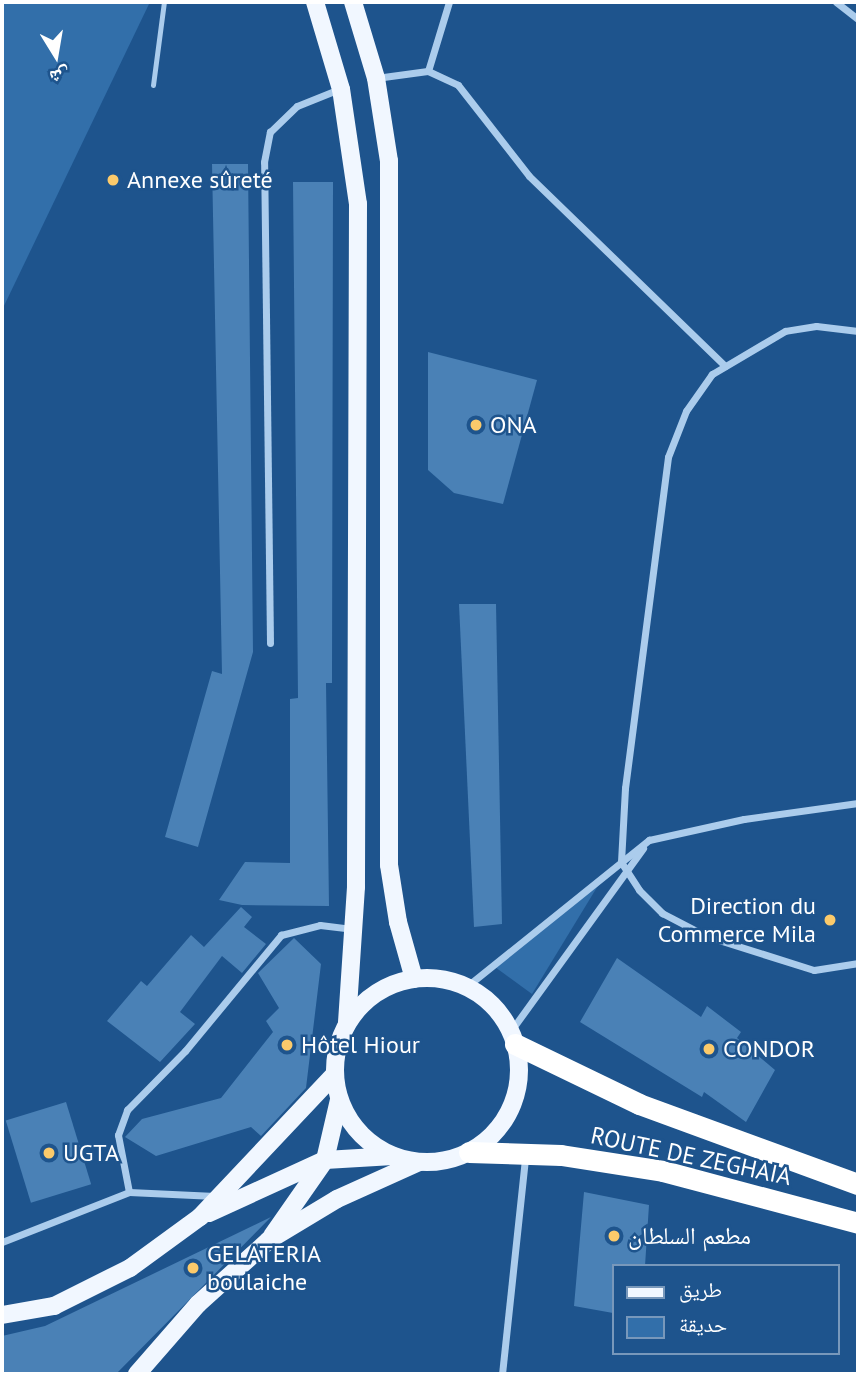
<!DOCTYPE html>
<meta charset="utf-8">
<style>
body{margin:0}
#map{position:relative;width:860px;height:1376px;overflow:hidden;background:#1e548d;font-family:"PT Sans","Noto Naskh Arabic",sans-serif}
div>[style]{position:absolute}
.green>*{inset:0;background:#326faa}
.building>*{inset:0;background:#4a81b6;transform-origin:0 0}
.lane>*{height:5px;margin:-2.5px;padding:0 2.5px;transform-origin:2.5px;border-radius:2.5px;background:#abccec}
.street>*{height:7px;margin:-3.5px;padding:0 3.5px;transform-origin:3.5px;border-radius:3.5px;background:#abccec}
.primary>*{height:18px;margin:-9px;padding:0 9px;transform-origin:9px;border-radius:9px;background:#f1f7ff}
.primary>.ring{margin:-9px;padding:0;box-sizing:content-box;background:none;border:18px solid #f1f7ff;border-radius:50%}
.highway>*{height:21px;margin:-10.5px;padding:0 10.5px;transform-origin:10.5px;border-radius:10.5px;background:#fff}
.dots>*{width:19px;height:19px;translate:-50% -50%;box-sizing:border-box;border:4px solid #1e548d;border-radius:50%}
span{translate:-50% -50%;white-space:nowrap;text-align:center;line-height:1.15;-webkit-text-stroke:5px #1e548d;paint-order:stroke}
.poi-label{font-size:24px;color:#fff}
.left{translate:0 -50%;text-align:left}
.right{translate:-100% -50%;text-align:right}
.street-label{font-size:24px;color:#fff}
.frame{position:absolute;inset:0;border:4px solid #fff;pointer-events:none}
.legend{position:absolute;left:612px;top:1264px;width:228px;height:91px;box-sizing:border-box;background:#1e548d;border:2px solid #7898bb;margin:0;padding:9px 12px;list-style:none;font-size:21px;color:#fff}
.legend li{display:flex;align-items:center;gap:14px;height:35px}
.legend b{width:35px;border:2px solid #7898bb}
.north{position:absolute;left:21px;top:21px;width:70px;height:70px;-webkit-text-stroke:5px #1e548d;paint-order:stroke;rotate:169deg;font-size:19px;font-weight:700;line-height:28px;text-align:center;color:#fff}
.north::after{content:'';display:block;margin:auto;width:24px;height:32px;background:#fff;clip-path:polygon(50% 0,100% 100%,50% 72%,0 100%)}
</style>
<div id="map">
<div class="green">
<i style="clip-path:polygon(2px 2px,149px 4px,2px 310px)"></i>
<i style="clip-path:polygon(599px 884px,532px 994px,495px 967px)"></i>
</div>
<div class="building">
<i style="clip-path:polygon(212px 164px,248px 164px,253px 652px,198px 847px,165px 837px,212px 671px,222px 674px)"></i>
<i style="clip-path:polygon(293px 182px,333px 182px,332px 683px,326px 683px,329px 906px,242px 905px,219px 900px,245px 862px,290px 863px,290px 699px,298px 698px)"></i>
<i style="clip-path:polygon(428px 352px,537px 380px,503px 504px,454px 493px,428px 470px)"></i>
<i style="clip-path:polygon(459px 604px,496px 604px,502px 924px,474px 927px)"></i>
<i style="clip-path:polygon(241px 907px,252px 917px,244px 927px,266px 944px,242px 973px,222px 956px,180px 1012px,195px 1024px,160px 1062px,107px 1021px,141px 981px,147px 986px,191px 935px,204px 947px)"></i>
<i style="clip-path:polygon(294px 938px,321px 964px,306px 1088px,261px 1136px,251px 1127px,156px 1156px,125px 1137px,142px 1119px,221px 1098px,273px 1032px,266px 1021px,279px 1008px,258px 973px)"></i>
<i style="clip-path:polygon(617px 958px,701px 1017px,707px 1006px,741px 1032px,737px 1038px,775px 1070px,746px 1122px,704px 1092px,702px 1097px,580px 1022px)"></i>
<i style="left:66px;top:1102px;width:86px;height:63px;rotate:73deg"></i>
<i style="clip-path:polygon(584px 1192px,649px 1205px,645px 1266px,613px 1266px,613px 1313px,574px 1306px)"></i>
<i style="clip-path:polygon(271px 1217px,116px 1374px,2px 1374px,2px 1336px,45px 1326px)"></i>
</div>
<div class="lane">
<i style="left:153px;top:85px;width:84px;rotate:-82.5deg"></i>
</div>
<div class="street">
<i style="left:836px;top:2px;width:28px;rotate:38deg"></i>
<i style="left:428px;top:71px;width:72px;rotate:-73.1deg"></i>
<i style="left:376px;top:78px;width:52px;rotate:-7.7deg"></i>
<i style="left:428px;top:71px;width:33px;rotate:25deg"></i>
<i style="left:458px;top:85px;width:115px;rotate:52deg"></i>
<i style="left:529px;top:176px;width:273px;rotate:44.1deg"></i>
<i style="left:858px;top:331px;width:42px;rotate:-173.2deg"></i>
<i style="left:816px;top:326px;width:31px;rotate:171deg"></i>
<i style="left:785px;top:331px;width:85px;rotate:149.5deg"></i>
<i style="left:712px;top:374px;width:45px;rotate:125.1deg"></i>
<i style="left:686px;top:411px;width:49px;rotate:111.4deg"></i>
<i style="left:668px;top:457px;width:334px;rotate:97.4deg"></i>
<i style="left:625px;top:788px;width:74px;rotate:93.1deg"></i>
<i style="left:621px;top:862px;width:33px;rotate:57deg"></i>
<i style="left:639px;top:890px;width:33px;rotate:45deg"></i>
<i style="left:662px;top:913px;width:50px;rotate:27.6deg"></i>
<i style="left:706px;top:936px;width:113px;rotate:17.5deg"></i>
<i style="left:814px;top:970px;width:45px;rotate:-9deg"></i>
<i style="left:270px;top:643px;width:481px;rotate:-90.7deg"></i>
<i style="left:264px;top:162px;width:31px;rotate:-79deg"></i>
<i style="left:270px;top:132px;width:37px;rotate:-44deg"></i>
<i style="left:297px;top:106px;width:45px;rotate:-22deg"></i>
<i style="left:466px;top:987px;width:235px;rotate:-38.8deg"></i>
<i style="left:649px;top:840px;width:97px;rotate:-12.5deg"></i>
<i style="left:744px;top:819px;width:115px;rotate:-8deg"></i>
<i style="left:510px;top:1032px;width:227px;rotate:-54.1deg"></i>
<i style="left:129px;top:1192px;width:58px;rotate:-100.9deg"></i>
<i style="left:118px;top:1135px;width:27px;rotate:-70deg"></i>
<i style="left:127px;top:1110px;width:83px;rotate:-45.5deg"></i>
<i style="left:185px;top:1051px;width:151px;rotate:-50.4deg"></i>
<i style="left:281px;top:935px;width:40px;rotate:-14.4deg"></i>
<i style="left:320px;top:925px;width:34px;rotate:7deg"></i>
<i style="left:2px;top:1242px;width:136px;rotate:-21.5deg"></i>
<i style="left:129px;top:1192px;width:86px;rotate:2.7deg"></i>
<i style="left:502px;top:1374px;width:217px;rotate:-83.9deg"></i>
</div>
<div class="primary">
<i style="left:315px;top:2px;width:91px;rotate:73.4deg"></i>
<i style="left:341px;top:89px;width:116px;rotate:81.6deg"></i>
<i style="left:358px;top:204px;width:683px;rotate:90.17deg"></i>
<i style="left:356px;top:887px;width:137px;rotate:93.8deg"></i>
<i style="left:353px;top:2px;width:79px;rotate:73.2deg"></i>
<i style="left:376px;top:78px;width:84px;rotate:81.1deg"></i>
<i style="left:389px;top:161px;width:704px;rotate:90deg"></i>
<i style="left:389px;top:865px;width:58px;rotate:81deg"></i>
<i style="left:398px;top:922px;width:59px;rotate:74.3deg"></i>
<i class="ring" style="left:335px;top:978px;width:166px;height:166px"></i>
<i style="left:209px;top:1213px;width:128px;rotate:-24.6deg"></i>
<i style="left:325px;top:1160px;width:68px;rotate:-3.4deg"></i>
<i style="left:272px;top:1236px;width:93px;rotate:-55.1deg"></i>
<i style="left:325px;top:1160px;width:62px;rotate:-76.9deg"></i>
<i style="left:2px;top:1315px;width:53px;rotate:-9.8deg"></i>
<i style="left:54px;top:1306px;width:85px;rotate:-26.6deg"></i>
<i style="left:130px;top:1268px;width:87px;rotate:-36.1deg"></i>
<i style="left:200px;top:1217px;width:195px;rotate:-46.7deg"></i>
<i style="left:137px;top:1374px;width:93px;rotate:-48.9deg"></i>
<i style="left:198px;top:1304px;width:96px;rotate:-42deg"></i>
<i style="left:269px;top:1240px;width:79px;rotate:-31.1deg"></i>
<i style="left:337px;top:1199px;width:90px;rotate:-24.3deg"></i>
</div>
<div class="highway">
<i style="left:515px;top:1044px;width:138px;rotate:25.8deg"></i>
<i style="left:639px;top:1104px;width:233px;rotate:20.1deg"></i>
<i style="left:469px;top:1152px;width:92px;rotate:1.9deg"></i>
<i style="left:561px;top:1155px;width:103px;rotate:8.9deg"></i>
<i style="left:663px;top:1171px;width:202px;rotate:14.9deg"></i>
</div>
<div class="dots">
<i style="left:113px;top:180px;background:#fbca6b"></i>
<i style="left:476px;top:425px;background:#fbca6b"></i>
<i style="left:830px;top:920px;background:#fbca6b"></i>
<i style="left:287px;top:1045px;background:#fbca6b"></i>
<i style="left:709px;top:1049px;background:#fbca6b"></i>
<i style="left:49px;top:1153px;background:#fbca6b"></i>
<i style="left:614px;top:1236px;background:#fbca6b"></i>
<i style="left:193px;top:1268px;background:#fbca6b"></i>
</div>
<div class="poi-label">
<span class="left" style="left:127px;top:180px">Annexe sûreté</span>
<span class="left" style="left:490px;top:425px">ONA</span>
<span class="right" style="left:816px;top:920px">Direction du<br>Commerce Mila</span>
<span class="left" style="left:301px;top:1045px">Hôtel Hiour</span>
<span class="left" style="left:723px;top:1049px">CONDOR</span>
<span class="left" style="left:63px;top:1153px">UGTA</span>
<span class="left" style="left:628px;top:1236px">مطعم السلطان</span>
<span class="left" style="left:207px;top:1268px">GELATERIA<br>boulaiche</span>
</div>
<div class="street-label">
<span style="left:691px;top:1156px;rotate:12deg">ROUTE DE ZEGHAIA</span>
</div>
<div class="frame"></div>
<ul class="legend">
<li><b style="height:9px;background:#f1f7ff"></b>طريق</li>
<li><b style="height:19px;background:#326faa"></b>حديقة</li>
</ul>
<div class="north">ش</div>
</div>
